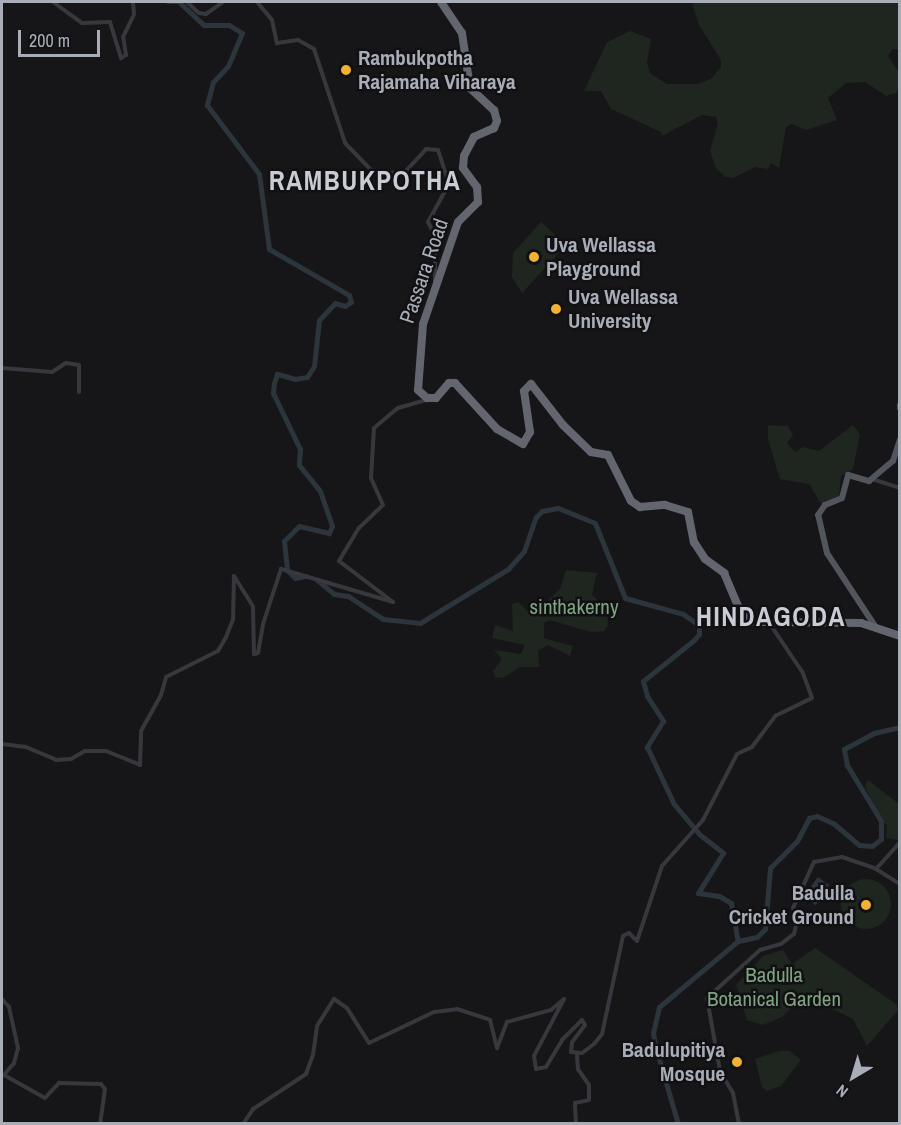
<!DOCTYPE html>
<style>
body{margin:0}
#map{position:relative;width:901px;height:1125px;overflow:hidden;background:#161618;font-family:"Archivo Narrow",sans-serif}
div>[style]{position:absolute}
.green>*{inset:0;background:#1e261f}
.round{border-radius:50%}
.water>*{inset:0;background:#2c353c;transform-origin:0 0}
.river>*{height:5px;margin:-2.5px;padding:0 2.5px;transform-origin:2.5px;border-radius:2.5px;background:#2c353c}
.minor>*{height:4px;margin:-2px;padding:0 2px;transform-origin:2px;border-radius:2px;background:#37383d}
.major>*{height:6px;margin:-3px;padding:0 3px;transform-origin:3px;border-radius:3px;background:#53555c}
.highway>*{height:8px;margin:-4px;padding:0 4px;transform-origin:4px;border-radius:4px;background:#63666e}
.dots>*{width:16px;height:16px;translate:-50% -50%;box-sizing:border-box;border:3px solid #111113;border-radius:50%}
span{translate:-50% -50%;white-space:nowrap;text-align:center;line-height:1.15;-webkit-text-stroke:5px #111113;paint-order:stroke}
.poi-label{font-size:21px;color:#a8adb8;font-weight:700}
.left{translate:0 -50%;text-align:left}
.right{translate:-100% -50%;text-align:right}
.street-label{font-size:21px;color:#a8adb8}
.park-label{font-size:21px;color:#7fa381}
.district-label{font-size:27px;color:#c9ccd4;font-weight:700;letter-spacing:1.5px}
.frame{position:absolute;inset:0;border:3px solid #a8adb8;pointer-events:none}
.north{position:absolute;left:823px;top:1047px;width:60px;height:60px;-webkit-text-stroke:4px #111113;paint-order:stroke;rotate:218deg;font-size:16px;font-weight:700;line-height:24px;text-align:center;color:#a8adb8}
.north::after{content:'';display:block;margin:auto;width:21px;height:27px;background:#a8adb8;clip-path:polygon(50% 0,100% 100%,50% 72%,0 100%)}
.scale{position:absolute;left:18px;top:30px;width:82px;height:27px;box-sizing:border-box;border:3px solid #a8adb8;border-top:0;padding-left:8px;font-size:18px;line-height:21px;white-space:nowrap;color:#a8adb8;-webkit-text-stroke:4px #111113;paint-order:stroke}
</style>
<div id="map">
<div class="green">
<i style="clip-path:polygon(692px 2px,899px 2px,899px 49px,893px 49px,888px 56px,899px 72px,899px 86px,896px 93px,886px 96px,865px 82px,846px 83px,828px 98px,837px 120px,806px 130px,792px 124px,786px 127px,779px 168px,771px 163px,768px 169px,755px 167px,733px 178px,725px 177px,716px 168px,710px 151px,718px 123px,716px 117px,702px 115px,662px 136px,661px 132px,611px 109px,601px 91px,584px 91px,607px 42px,630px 31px,651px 39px,647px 62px,650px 73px,667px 84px,698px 84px,711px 79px,721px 67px,721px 60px,699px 25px)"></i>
<i style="clip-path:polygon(541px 222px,566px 245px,522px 293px,512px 277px,513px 253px)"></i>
<i style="clip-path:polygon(768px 425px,788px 426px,793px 435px,787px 443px,795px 452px,803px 447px,819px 451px,853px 425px,860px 434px,853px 469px,841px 476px,839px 497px,821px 504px,809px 484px,780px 479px,768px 439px)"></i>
<i style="clip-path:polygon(566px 570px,597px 573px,592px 595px,607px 609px,608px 625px,604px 631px,591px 632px,549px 620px,544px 623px,544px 638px,573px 646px,570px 656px,548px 645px,538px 651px,539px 667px,520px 667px,503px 678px,495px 677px,493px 671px,502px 659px,494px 650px,521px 654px,525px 645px,492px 638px,495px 625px,513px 631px,512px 604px,518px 602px,532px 615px,560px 589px)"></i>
<i style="clip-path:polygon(868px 780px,899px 804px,899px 840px,886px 838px,887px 825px,881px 821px,865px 786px)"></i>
<i class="round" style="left:841px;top:879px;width:50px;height:50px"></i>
<i style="clip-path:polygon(815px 948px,896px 1004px,898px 1010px,867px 1046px,853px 1019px,804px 995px,782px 1017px,763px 1025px,747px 1020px,736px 985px,751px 969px,763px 956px,783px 950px,792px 964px)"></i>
<i style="clip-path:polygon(779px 1051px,790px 1051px,801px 1060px,781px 1086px,767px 1091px,762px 1087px,755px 1059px)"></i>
</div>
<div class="water">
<i style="left:818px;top:877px;width:15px;height:24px;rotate:37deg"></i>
</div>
<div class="river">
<i style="left:179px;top:2px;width:34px;rotate:43deg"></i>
<i style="left:204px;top:25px;width:25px"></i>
<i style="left:229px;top:25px;width:15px;rotate:32deg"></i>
<i style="left:242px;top:33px;width:36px;rotate:113deg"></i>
<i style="left:228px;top:66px;width:22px;rotate:133deg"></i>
<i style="left:213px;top:82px;width:24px;rotate:105deg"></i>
<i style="left:207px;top:105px;width:86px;rotate:53deg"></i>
<i style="left:259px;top:174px;width:76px;rotate:82.4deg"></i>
<i style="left:269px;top:249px;width:92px;rotate:29.9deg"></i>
<i style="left:349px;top:295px;width:7px;rotate:74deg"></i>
<i style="left:351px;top:302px;width:7px;rotate:146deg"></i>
<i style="left:345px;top:306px;width:10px;rotate:-163deg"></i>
<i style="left:335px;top:303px;width:23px;rotate:133deg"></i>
<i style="left:319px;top:320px;width:46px;rotate:96.2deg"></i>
<i style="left:314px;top:366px;width:13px;rotate:122deg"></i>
<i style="left:307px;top:377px;width:12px;rotate:171deg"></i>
<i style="left:295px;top:379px;width:19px;rotate:-164deg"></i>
<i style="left:277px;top:374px;width:9px;rotate:108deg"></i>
<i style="left:274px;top:383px;width:10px;rotate:96deg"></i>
<i style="left:273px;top:393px;width:62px;rotate:64.3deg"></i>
<i style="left:300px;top:449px;width:16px;rotate:94deg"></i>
<i style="left:299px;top:465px;width:33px;rotate:51deg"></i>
<i style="left:320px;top:491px;width:37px;rotate:71deg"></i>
<i style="left:332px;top:526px;width:8px;rotate:113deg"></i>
<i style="left:329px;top:533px;width:31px;rotate:-167deg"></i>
<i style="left:299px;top:526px;width:21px;rotate:135deg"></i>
<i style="left:284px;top:541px;width:29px;rotate:84deg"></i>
<i style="left:287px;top:570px;width:11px;rotate:45deg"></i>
<i style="left:295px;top:578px;width:11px;rotate:-10deg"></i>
<i style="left:317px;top:580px;width:22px;rotate:39deg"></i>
<i style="left:334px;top:594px;width:14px;rotate:8deg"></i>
<i style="left:348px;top:596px;width:42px;rotate:33.3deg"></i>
<i style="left:383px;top:619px;width:37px;rotate:6deg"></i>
<i style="left:420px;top:623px;width:103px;rotate:-31.5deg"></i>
<i style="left:508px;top:569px;width:24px;rotate:-48deg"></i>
<i style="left:524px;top:551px;width:36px;rotate:-71deg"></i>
<i style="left:536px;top:517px;width:8px;rotate:-45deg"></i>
<i style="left:542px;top:511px;width:16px;rotate:-11deg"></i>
<i style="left:558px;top:508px;width:40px;rotate:22deg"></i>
<i style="left:595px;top:523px;width:81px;rotate:68.2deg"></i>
<i style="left:625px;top:598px;width:60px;rotate:15.4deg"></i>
<i style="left:683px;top:614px;width:19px;rotate:35deg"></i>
<i style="left:699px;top:625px;width:9px;rotate:90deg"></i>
<i style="left:699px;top:634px;width:8px;rotate:130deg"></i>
<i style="left:694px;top:640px;width:65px;rotate:141.2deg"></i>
<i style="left:643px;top:681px;width:16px;rotate:75deg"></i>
<i style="left:647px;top:696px;width:30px;rotate:57deg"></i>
<i style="left:663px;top:721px;width:31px;rotate:122deg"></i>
<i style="left:647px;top:747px;width:63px;rotate:64.7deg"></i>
<i style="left:674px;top:804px;width:39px;rotate:50deg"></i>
<i style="left:699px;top:834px;width:31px;rotate:38deg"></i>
<i style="left:723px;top:853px;width:47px;rotate:122deg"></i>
<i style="left:698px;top:893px;width:21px;rotate:8deg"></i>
<i style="left:719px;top:896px;width:14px;rotate:30deg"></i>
<i style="left:731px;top:903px;width:39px;rotate:80deg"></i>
<i style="left:678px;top:1124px;width:78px;rotate:-106.3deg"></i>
<i style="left:656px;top:1049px;width:16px;rotate:-101deg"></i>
<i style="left:653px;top:1033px;width:27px;rotate:-77deg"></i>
<i style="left:659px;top:1007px;width:103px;rotate:-39.9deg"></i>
<i style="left:738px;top:941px;width:19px;rotate:-12deg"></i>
<i style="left:757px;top:937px;width:11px;rotate:-45deg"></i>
<i style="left:765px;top:929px;width:61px;rotate:-85.3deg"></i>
<i style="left:770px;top:868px;width:38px;rotate:-45deg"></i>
<i style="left:797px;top:841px;width:26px;rotate:-62deg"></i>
<i style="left:809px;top:818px;width:8px;rotate:-14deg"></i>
<i style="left:817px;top:816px;width:17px;rotate:24deg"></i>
<i style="left:833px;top:823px;width:34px;rotate:40deg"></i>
<i style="left:859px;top:845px;width:13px;rotate:4deg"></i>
<i style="left:872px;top:846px;width:11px;rotate:-38deg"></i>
<i style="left:881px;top:839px;width:18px;rotate:-90deg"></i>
<i style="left:881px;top:821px;width:66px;rotate:-121.3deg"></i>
<i style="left:847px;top:765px;width:16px;rotate:-101deg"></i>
<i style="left:844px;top:749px;width:34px;rotate:-28deg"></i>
<i style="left:874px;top:733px;width:27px;rotate:-13deg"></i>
</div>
<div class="minor">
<i style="left:53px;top:2px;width:36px;rotate:36deg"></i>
<i style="left:82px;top:23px;width:28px;rotate:-2deg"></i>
<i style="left:110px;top:22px;width:38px;rotate:73deg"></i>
<i style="left:121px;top:58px;width:6px;rotate:-31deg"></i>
<i style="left:126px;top:55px;width:18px;rotate:-99deg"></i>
<i style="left:123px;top:37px;width:25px;rotate:-64deg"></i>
<i style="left:134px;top:14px;width:12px;rotate:-95deg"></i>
<i style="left:168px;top:2px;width:14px"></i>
<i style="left:187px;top:2px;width:16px;rotate:43deg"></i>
<i style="left:199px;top:13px;width:7px;rotate:8deg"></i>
<i style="left:206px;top:14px;width:21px;rotate:-35deg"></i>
<i style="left:257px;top:2px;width:23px;rotate:50deg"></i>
<i style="left:272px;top:20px;width:24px;rotate:78deg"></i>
<i style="left:277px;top:43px;width:21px;rotate:-8deg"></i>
<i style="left:298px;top:40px;width:18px;rotate:29deg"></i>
<i style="left:314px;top:49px;width:99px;rotate:71.7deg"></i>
<i style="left:345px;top:143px;width:37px;rotate:46deg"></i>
<i style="left:371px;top:170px;width:32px;rotate:7deg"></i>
<i style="left:403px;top:174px;width:34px;rotate:-47deg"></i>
<i style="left:426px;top:149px;width:12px;rotate:5deg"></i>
<i style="left:438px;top:150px;width:36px;rotate:72deg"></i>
<i style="left:449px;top:184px;width:43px;rotate:118.9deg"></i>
<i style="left:428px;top:222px;width:16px;rotate:63deg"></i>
<i style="left:435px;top:236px;width:45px;rotate:90deg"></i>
<i style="left:2px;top:368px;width:50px;rotate:4.6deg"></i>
<i style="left:52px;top:372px;width:17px;rotate:-33deg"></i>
<i style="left:66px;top:363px;width:13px;rotate:9deg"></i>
<i style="left:79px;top:365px;width:27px;rotate:90deg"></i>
<i style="left:872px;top:479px;width:29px;rotate:18deg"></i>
<i style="left:2px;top:744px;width:24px;rotate:7deg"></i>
<i style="left:26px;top:747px;width:33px;rotate:23deg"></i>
<i style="left:56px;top:760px;width:15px;rotate:-4deg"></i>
<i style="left:71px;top:759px;width:16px;rotate:-30deg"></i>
<i style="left:85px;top:751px;width:21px"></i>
<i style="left:106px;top:751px;width:37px;rotate:22deg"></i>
<i style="left:140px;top:765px;width:34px;rotate:-88deg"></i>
<i style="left:141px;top:731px;width:41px;rotate:-60.9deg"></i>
<i style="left:161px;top:695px;width:19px;rotate:-74deg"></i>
<i style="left:166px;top:677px;width:58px;rotate:-26.6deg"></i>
<i style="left:218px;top:651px;width:16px;rotate:-60deg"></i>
<i style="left:226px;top:637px;width:18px;rotate:-68deg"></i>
<i style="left:233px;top:620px;width:44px;rotate:-88.7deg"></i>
<i style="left:234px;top:576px;width:36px;rotate:58deg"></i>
<i style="left:253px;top:607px;width:47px;rotate:88.8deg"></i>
<i style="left:254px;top:654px;width:4px;rotate:-14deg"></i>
<i style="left:258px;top:653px;width:29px;rotate:-80deg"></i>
<i style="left:263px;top:624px;width:58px;rotate:-71.9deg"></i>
<i style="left:281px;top:569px;width:117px;rotate:16.4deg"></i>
<i style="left:393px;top:602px;width:68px;rotate:-142.8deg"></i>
<i style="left:339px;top:561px;width:39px;rotate:-59deg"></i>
<i style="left:359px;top:528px;width:33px;rotate:-44deg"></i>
<i style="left:383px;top:505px;width:30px;rotate:-114deg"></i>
<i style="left:371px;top:478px;width:50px;rotate:-86.6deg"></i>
<i style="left:374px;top:428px;width:31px;rotate:-40deg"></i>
<i style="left:398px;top:408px;width:33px;rotate:-16deg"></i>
<i style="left:876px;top:869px;width:36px;rotate:-48deg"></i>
<i style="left:2px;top:999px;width:11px;rotate:49deg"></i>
<i style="left:9px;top:1007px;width:42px;rotate:77.6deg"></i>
<i style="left:18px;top:1048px;width:16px;rotate:105deg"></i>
<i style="left:14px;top:1063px;width:16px;rotate:130deg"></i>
<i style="left:4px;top:1075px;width:47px;rotate:29.3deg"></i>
<i style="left:45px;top:1098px;width:21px;rotate:-47deg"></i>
<i style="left:59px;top:1083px;width:42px;rotate:1.4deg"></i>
<i style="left:101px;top:1084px;width:6px;rotate:51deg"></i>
<i style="left:105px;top:1089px;width:35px;rotate:98deg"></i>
<i style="left:243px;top:1124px;width:18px;rotate:-56deg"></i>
<i style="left:253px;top:1109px;width:64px;rotate:-33.4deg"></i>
<i style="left:306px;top:1074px;width:20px;rotate:-70deg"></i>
<i style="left:313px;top:1055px;width:29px;rotate:-82deg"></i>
<i style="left:317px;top:1026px;width:32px;rotate:-58deg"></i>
<i style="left:334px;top:999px;width:16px;rotate:35deg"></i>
<i style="left:347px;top:1008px;width:41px;rotate:57.8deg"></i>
<i style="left:369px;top:1043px;width:72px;rotate:-25.5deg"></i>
<i style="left:434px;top:1012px;width:23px;rotate:-7deg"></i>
<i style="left:457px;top:1009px;width:35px;rotate:18deg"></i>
<i style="left:490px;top:1020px;width:29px;rotate:76deg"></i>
<i style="left:497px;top:1048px;width:28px;rotate:-69deg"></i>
<i style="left:507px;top:1022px;width:46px;rotate:-15.3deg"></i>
<i style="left:551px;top:1010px;width:17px;rotate:-40deg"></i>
<i style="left:564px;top:999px;width:64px;rotate:117.8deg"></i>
<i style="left:534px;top:1056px;width:13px;rotate:81deg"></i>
<i style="left:536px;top:1069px;width:10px;rotate:-11deg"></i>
<i style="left:546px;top:1067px;width:31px;rotate:-59deg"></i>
<i style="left:562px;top:1040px;width:28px;rotate:-45deg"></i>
<i style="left:582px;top:1020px;width:6px;rotate:59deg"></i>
<i style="left:585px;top:1025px;width:21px;rotate:127deg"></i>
<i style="left:572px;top:1042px;width:10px;rotate:96deg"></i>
<i style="left:571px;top:1052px;width:11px;rotate:5deg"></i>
<i style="left:582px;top:1053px;width:15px;rotate:-37deg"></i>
<i style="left:594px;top:1044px;width:13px;rotate:-51deg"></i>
<i style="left:602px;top:1034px;width:100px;rotate:-77.9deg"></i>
<i style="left:623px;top:936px;width:7px;rotate:-27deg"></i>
<i style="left:629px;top:933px;width:11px;rotate:45deg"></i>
<i style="left:637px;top:941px;width:79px;rotate:-71.6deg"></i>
<i style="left:662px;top:866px;width:62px;rotate:-48.3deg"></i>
<i style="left:703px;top:820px;width:74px;rotate:-62.7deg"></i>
<i style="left:737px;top:754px;width:17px;rotate:-25deg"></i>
<i style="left:752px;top:747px;width:39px;rotate:-53deg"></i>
<i style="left:775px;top:716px;width:41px;rotate:-25.9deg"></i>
<i style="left:812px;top:698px;width:27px;rotate:-110deg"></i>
<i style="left:803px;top:673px;width:59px;rotate:-124deg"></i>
<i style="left:576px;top:1124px;width:21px;rotate:-93deg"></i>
<i style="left:575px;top:1103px;width:14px;rotate:-12deg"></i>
<i style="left:589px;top:1100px;width:15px;rotate:-90deg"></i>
<i style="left:589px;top:1085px;width:19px;rotate:-125deg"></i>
<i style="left:578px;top:1069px;width:14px;rotate:-94deg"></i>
<i style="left:739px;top:1124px;width:32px;rotate:-101deg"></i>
<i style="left:733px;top:1093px;width:26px;rotate:-121deg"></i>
<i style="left:720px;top:1071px;width:74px;rotate:-100.1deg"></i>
<i style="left:707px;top:998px;width:72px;rotate:-42.2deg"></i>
<i style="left:760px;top:950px;width:22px;rotate:-16deg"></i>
<i style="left:781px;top:944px;width:16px;rotate:-38deg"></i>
<i style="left:794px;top:934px;width:16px;rotate:-76deg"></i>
<i style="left:798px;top:918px;width:11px;rotate:-117deg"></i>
<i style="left:793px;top:908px;width:51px;rotate:-65.5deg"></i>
<i style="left:814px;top:862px;width:28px;rotate:-10deg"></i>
<i style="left:842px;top:857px;width:36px;rotate:19deg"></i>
<i style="left:876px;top:869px;width:28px;rotate:32deg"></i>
</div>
<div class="major">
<i style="left:900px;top:405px;width:3px;rotate:90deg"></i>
<i style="left:875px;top:626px;width:87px;rotate:-123.3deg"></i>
<i style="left:827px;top:553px;width:39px;rotate:-103deg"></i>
<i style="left:818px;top:515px;width:12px;rotate:-55deg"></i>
<i style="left:825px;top:505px;width:18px;rotate:-22deg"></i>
<i style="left:842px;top:498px;width:24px;rotate:-75deg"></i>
<i style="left:848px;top:475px;width:22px;rotate:16deg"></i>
<i style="left:869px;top:481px;width:31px;rotate:-40deg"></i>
<i style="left:893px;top:461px;width:23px;rotate:-72deg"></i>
</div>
<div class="highway">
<i style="left:441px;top:2px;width:37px;rotate:56deg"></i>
<i style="left:462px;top:33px;width:56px;rotate:81.7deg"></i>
<i style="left:470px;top:88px;width:33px;rotate:43deg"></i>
<i style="left:494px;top:110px;width:11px;rotate:75deg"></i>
<i style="left:497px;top:121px;width:8px;rotate:113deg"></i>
<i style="left:494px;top:128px;width:22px;rotate:156deg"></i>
<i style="left:474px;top:137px;width:21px;rotate:118deg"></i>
<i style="left:464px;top:156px;width:12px;rotate:95deg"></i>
<i style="left:463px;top:168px;width:24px;rotate:54deg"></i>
<i style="left:477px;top:187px;width:15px;rotate:86deg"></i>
<i style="left:478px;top:202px;width:28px;rotate:135deg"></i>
<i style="left:458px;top:222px;width:108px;rotate:108.9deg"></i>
<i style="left:423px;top:324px;width:66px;rotate:94.3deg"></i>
<i style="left:418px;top:390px;width:12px;rotate:42deg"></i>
<i style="left:427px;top:398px;width:9px"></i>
<i style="left:436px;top:398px;width:20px;rotate:-49deg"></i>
<i style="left:449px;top:383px;width:6px"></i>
<i style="left:455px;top:383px;width:62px;rotate:47.6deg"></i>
<i style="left:497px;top:429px;width:30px;rotate:30deg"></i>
<i style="left:523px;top:444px;width:14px;rotate:-60deg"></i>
<i style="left:530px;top:432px;width:41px;rotate:-98.3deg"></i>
<i style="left:524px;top:391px;width:10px;rotate:-45deg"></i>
<i style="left:531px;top:384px;width:52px;rotate:52deg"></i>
<i style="left:563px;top:425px;width:39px;rotate:44deg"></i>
<i style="left:591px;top:452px;width:17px;rotate:10deg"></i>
<i style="left:608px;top:455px;width:51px;rotate:63.4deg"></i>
<i style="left:631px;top:501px;width:11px;rotate:34deg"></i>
<i style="left:640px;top:507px;width:25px;rotate:-5deg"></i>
<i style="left:665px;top:505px;width:24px;rotate:17deg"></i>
<i style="left:688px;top:512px;width:31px;rotate:79deg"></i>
<i style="left:694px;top:542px;width:20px;rotate:57deg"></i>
<i style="left:705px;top:559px;width:24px;rotate:36deg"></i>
<i style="left:724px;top:573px;width:36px;rotate:67deg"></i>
<i style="left:738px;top:606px;width:21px;rotate:51deg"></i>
<i style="left:751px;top:622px;width:110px;rotate:0.5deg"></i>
<i style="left:861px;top:623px;width:41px;rotate:18.4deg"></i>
</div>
<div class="dots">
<i style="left:346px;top:70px;background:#f2b134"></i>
<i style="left:534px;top:257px;background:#f2b134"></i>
<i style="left:556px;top:309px;background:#f2b134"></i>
<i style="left:866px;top:905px;background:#f2b134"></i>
<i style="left:737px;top:1062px;background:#f2b134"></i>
</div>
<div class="poi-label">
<span class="left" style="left:358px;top:70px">Rambukpotha<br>Rajamaha Viharaya</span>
<span class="left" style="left:546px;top:257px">Uva Wellassa<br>Playground</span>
<span class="left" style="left:568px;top:309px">Uva Wellassa<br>University</span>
<span class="right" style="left:854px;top:905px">Badulla<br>Cricket Ground</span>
<span class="right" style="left:725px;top:1062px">Badulupitiya<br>Mosque</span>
</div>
<div class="street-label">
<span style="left:424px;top:271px;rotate:-71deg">Passara Road</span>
</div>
<div class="park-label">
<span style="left:574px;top:607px">sinthakerny</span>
<span style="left:774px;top:987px">Badulla<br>Botanical Garden</span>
</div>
<div class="district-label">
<span style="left:365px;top:181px">RAMBUKPOTHA</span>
<span style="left:771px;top:617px">HINDAGODA</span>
</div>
<div class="frame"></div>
<div class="north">N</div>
<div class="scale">200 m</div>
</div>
